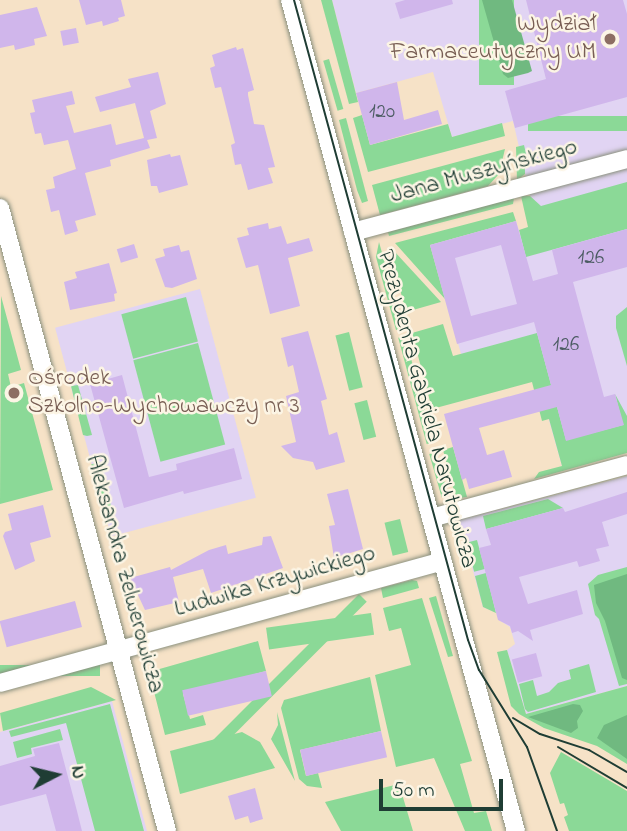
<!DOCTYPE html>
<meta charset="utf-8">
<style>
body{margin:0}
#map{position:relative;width:627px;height:831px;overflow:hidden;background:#f6e2c7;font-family:"Indie Flower",sans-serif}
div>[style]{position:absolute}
.built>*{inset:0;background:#e1d4f3;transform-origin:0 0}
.green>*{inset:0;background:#8bd997;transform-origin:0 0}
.forest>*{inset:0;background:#70b980}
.building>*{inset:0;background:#d0b6eb;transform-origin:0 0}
.roads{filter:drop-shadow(0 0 2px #8a907e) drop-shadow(0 0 2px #8a907e)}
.minor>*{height:18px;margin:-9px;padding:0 9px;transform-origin:9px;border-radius:9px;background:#fff}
.tram>*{height:2px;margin:-1px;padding:0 1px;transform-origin:1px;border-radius:1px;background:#1f3d34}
.dots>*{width:19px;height:19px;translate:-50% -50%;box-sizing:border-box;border:4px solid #fcf5e5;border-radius:50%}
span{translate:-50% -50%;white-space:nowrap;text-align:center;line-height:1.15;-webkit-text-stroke:5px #fcf5e5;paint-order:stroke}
.number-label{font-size:21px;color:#4b5b62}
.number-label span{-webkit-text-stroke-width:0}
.education-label{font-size:24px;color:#785e54}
.right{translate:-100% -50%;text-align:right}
.left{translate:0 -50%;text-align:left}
.street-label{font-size:24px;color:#1f3d34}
.north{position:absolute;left:21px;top:740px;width:70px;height:70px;-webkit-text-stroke:5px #fcf5e5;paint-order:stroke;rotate:83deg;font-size:19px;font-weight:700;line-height:28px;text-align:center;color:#1f3d34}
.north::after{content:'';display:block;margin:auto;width:24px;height:32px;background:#1f3d34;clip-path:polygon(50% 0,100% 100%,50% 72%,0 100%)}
.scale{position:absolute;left:379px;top:779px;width:124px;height:32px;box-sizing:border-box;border:4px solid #1f3d34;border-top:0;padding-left:9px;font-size:21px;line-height:24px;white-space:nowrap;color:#1f3d34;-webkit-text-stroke:5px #fcf5e5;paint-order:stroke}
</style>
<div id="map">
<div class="built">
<i style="clip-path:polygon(332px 0,627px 0,627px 449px,562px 466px,537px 378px,473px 396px,430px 245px,516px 221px,520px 234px,538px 229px,513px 121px,452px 137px,433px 72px,356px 93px)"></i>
<i style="left:200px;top:289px;width:216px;height:150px;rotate:75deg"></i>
<i style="clip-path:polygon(627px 476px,627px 686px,526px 714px,507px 650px,515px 644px,510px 627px,499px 620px,497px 613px,483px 607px,459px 520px)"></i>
<i style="clip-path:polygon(112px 701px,147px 831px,0 831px,0 732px)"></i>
</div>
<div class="green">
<i style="clip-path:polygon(321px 0,332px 0,358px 102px,349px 104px)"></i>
<i style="left:479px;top:0;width:35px;height:85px"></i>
<i style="left:329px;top:59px;width:52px;height:6px;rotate:74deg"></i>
<i style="clip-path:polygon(362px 115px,370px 145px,448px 124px,452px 137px,502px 123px,505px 136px,368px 172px,353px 118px)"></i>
<i style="left:627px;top:116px;width:15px;height:99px;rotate:90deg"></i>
<i style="clip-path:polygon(346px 118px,368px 201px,362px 203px,357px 190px,339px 120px)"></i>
<i style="clip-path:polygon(524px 145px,528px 162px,525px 163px,525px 174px,517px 180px,516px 147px)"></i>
<i style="clip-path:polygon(505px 149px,499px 174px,488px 186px,380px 215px,372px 185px)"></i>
<i style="clip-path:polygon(627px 182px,627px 229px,526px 257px,519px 230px,528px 227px,521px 196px,530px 196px,541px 206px)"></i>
<i style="clip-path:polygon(514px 198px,513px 204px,389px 236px,388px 232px,392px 231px)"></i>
<i style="clip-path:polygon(513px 212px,516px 221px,430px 245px,445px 299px,395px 243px)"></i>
<i style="clip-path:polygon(379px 242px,403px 328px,396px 330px,376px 257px)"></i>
<i style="clip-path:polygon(394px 251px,441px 302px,406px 312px,390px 252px)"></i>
<i style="clip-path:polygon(1px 296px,21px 370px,8px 374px,11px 387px,24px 383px,53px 490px,0 504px)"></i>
<i style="left:186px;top:297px;width:46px;height:67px;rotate:75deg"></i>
<i style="clip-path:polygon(627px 307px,627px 366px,616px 328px,616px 316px)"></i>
<i style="clip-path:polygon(443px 324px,453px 356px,537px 333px,566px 440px,623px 425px,615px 394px,627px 416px,627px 453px,534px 479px,539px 472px,562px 466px,549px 419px,542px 421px,532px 382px,432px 409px,412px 333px)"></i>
<i style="left:349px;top:332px;width:57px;height:14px;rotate:76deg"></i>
<i style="left:405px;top:336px;width:110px;height:7px;rotate:75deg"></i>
<i style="left:198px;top:343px;width:105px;height:67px;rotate:75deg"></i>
<i style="clip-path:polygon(78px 385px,92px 435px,87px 436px,83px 435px,71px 386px)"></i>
<i style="left:367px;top:400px;width:38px;height:13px;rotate:76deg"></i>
<i style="clip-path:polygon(453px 447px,467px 497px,460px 498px,455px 495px,443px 450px)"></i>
<i style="left:436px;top:452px;width:45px;height:7px;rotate:74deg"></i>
<i style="left:100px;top:462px;width:49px;height:9px;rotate:76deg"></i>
<i style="clip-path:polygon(548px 499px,563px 508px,486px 529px,483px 516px)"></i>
<i style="left:400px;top:519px;width:34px;height:16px;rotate:76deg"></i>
<i style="left:477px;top:540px;width:30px;height:11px;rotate:75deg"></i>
<i style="clip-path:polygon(627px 567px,627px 684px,619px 686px,599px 619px,595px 615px,588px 584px,598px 575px)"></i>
<i style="clip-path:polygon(486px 573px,496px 613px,483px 607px,475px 576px)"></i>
<i style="clip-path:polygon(412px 580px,417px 581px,419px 588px,383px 598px,381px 588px)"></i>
<i style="left:359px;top:594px;width:11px;height:224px;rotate:45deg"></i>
<i style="clip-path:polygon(436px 596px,453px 656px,448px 657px,429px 598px)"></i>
<i style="clip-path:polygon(422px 598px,472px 761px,460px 764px,474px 813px,486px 811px,492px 831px,465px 831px,434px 758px,396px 767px,375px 675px,411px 665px,401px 628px,389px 631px,383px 608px)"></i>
<i style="left:371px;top:613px;width:22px;height:106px;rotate:82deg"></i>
<i style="clip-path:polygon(258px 641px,266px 671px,183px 694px,190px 719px,203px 715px,206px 725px,165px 735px,149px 672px)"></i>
<i style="clip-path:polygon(507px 650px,526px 714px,627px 686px,627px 764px,597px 746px,544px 728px,519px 714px,511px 706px,497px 652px)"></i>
<i style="clip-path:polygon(589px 664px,596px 692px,528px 712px,525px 709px,519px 684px,533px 680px,537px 696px,549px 692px,558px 683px,571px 679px,569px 670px)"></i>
<i style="left:100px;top:665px;width:11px;height:104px;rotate:90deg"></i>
<i style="clip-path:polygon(370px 677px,381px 731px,300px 750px,306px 776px,318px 773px,322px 788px,307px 786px,299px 779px,281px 708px,284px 700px)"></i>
<i style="clip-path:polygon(91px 687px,116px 700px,3px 731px,0 713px)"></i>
<i style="clip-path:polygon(110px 704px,144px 831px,95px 831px,66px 723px,11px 737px,9px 731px)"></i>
<i style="clip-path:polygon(277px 712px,295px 781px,271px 739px,278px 725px)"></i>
<i style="clip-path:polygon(60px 729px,63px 740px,31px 748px,32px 754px,17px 758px,13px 742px)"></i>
<i style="clip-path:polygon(242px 732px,260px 742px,275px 768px,180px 794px,170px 751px)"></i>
<i style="clip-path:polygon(561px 752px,627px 791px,627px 831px,569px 831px,564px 817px,568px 815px,564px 803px,560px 804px,550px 773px)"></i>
<i style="clip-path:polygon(399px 784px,413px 831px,341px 831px,325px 802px)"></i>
</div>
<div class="forest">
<i style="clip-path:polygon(482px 0,512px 0,532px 71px,528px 73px,508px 78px,503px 74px)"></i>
<i style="clip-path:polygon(627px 574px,627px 680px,622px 678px,605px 621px,596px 603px,594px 585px)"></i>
<i style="clip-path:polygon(573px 704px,580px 705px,583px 711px,577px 721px,578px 728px,571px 733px,528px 717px)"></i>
<i style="clip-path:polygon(627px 715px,627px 759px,597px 738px,604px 725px)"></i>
</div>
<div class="building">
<i style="clip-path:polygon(79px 0,121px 0,125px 16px,118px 18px,119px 21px,103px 26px,102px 21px,86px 25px)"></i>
<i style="clip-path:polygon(405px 0,452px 0,453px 4px,400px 19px,395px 3px)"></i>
<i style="clip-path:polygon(526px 0,623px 0,627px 14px,627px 97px,515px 128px,505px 91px,546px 79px)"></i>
<i style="clip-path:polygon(37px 7px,47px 36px,34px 39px,35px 45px,15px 50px,14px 45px,0 48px,0 15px)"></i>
<i style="left:76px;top:28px;width:15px;height:16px;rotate:79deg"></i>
<i style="clip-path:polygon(236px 47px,237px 50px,243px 48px,254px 90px,248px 92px,248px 95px,254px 124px,264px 125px,275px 167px,268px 168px,273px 183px,248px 190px,241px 164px,235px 165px,231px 145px,235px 143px,221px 87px,215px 88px,210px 68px,215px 66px,212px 55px)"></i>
<i style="clip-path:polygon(158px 72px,166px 104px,150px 111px,157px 138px,147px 140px,150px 148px,110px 160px,111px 166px,85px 173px,96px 215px,75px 221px,78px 231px,65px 235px,59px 210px,51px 212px,46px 190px,55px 188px,53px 177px,76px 169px,68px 140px,44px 145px,41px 133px,35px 134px,30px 113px,35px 112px,32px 100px,72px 91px,75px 104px,66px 106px,74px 133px,111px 124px,116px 145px,144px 138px,135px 103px,100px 112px,95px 97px,131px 87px,128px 79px)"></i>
<i style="clip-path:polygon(397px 82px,404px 120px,438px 110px,442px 124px,370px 145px,356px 93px)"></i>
<i style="clip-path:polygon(170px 154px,171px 157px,180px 155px,188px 185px,159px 193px,157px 186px,151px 186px,147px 160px)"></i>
<i style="clip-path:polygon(evenodd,516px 221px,533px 281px,558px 274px,552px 250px,627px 229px,627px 267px,573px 282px,604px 397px,615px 394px,624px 425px,566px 441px,557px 407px,479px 428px,487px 455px,504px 450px,512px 477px,469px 489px,466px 478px,462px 480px,444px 414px,551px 385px,534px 322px,457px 344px,430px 245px,516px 221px,501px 245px,517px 304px,471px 316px,455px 258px,501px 245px)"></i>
<i style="clip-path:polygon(268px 223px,269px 229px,281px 226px,287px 244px,309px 238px,313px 251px,288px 258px,300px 306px,270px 314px,258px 265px,246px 268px,237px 238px,249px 235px,247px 228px)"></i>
<i style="left:134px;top:244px;width:14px;height:18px;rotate:73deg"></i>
<i style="clip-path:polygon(179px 245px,181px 252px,189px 250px,197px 279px,172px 288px,165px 287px,155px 259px,165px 256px,163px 249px)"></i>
<i style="clip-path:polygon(109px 263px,117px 293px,114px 294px,115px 301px,70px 310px,64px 282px,77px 278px,75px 272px)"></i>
<i style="clip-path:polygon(308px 331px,327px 399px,321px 401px,329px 435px,337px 432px,345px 462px,316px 470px,313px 462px,293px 458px,281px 446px,296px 442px,286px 396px,299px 392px,293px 365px,288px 367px,281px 338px)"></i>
<i style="clip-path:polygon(122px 375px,149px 477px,177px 470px,176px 464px,234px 448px,242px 479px,184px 494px,183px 491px,124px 508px,90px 384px)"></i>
<i style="clip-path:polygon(348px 489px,363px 549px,334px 558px,329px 526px,335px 525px,327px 494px)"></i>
<i style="clip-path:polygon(627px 492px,627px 514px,602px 522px,609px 546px,596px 549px,600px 561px,579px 567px,577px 561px,519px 577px,528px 604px,577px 590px,583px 614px,530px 630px,533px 641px,518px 631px,512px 633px,510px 626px,498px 620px,479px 548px,491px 545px,486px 529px,563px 508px,565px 512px)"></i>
<i style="clip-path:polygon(43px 505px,51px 537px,30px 543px,35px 561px,15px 570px,3px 536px,5px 532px,12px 530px,8px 514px)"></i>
<i style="clip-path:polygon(271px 536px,283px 568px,211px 593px,203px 569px,173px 577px,179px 602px,145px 610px,130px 578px,170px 567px,171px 570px,209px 550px,226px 545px,228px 554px,262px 545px,263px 537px)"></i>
<i style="left:75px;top:601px;width:27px;height:78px;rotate:75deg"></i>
<i style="left:536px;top:653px;width:24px;height:25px;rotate:75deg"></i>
<i style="left:266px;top:671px;width:26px;height:86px;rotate:77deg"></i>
<i style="left:381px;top:731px;width:27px;height:83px;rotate:77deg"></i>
<i style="clip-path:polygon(59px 743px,77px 811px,82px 831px,56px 831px,46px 794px,0 806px,0 766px,35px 756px,33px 749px)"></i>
<i style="clip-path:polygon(255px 788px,263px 819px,250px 823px,248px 816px,235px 820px,228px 796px)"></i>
</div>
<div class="roads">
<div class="minor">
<i style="left:290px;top:0;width:861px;rotate:74.79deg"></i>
<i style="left:0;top:208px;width:645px;rotate:74.99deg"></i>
<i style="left:353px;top:232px;width:284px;rotate:-14.9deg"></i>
<i style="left:431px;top:518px;width:203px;rotate:-15.1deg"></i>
<i style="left:0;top:683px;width:459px;rotate:-15.4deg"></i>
</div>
</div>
<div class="tram">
<i style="left:294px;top:0;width:663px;rotate:74.79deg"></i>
<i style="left:468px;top:640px;width:32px;rotate:70deg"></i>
<i style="left:479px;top:670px;width:91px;rotate:58.1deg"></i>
<i style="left:527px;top:747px;width:89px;rotate:70.3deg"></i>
<i style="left:513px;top:718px;width:31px;rotate:31deg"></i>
<i style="left:540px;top:734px;width:52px;rotate:18.1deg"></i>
<i style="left:589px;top:750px;width:44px;rotate:30.1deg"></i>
<i style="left:558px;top:747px;width:80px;rotate:30.7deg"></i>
</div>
<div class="dots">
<i style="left:610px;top:39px;background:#8d6e63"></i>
<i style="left:14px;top:393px;background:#8d6e63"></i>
</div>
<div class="number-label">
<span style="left:382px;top:112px">120</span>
<span style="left:591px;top:258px">126</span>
<span style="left:566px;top:345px">126</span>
</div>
<div class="education-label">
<span class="right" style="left:596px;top:39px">Wydział<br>Farmaceutyczny UM</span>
<span class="left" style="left:28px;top:393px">Ośrodek<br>Szkolno-Wychowawczy nr 3</span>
</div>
<div class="street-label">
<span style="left:484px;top:172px;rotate:-15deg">Jana Muszyńskiego</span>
<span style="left:426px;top:409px;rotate:75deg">Prezydenta Gabriela Narutowicza</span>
<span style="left:124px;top:574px;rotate:75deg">Aleksandra Zelwerowicza</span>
<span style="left:275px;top:582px;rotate:-16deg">Ludwika Krzywickiego</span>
</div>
<div class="north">N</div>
<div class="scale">50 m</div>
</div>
